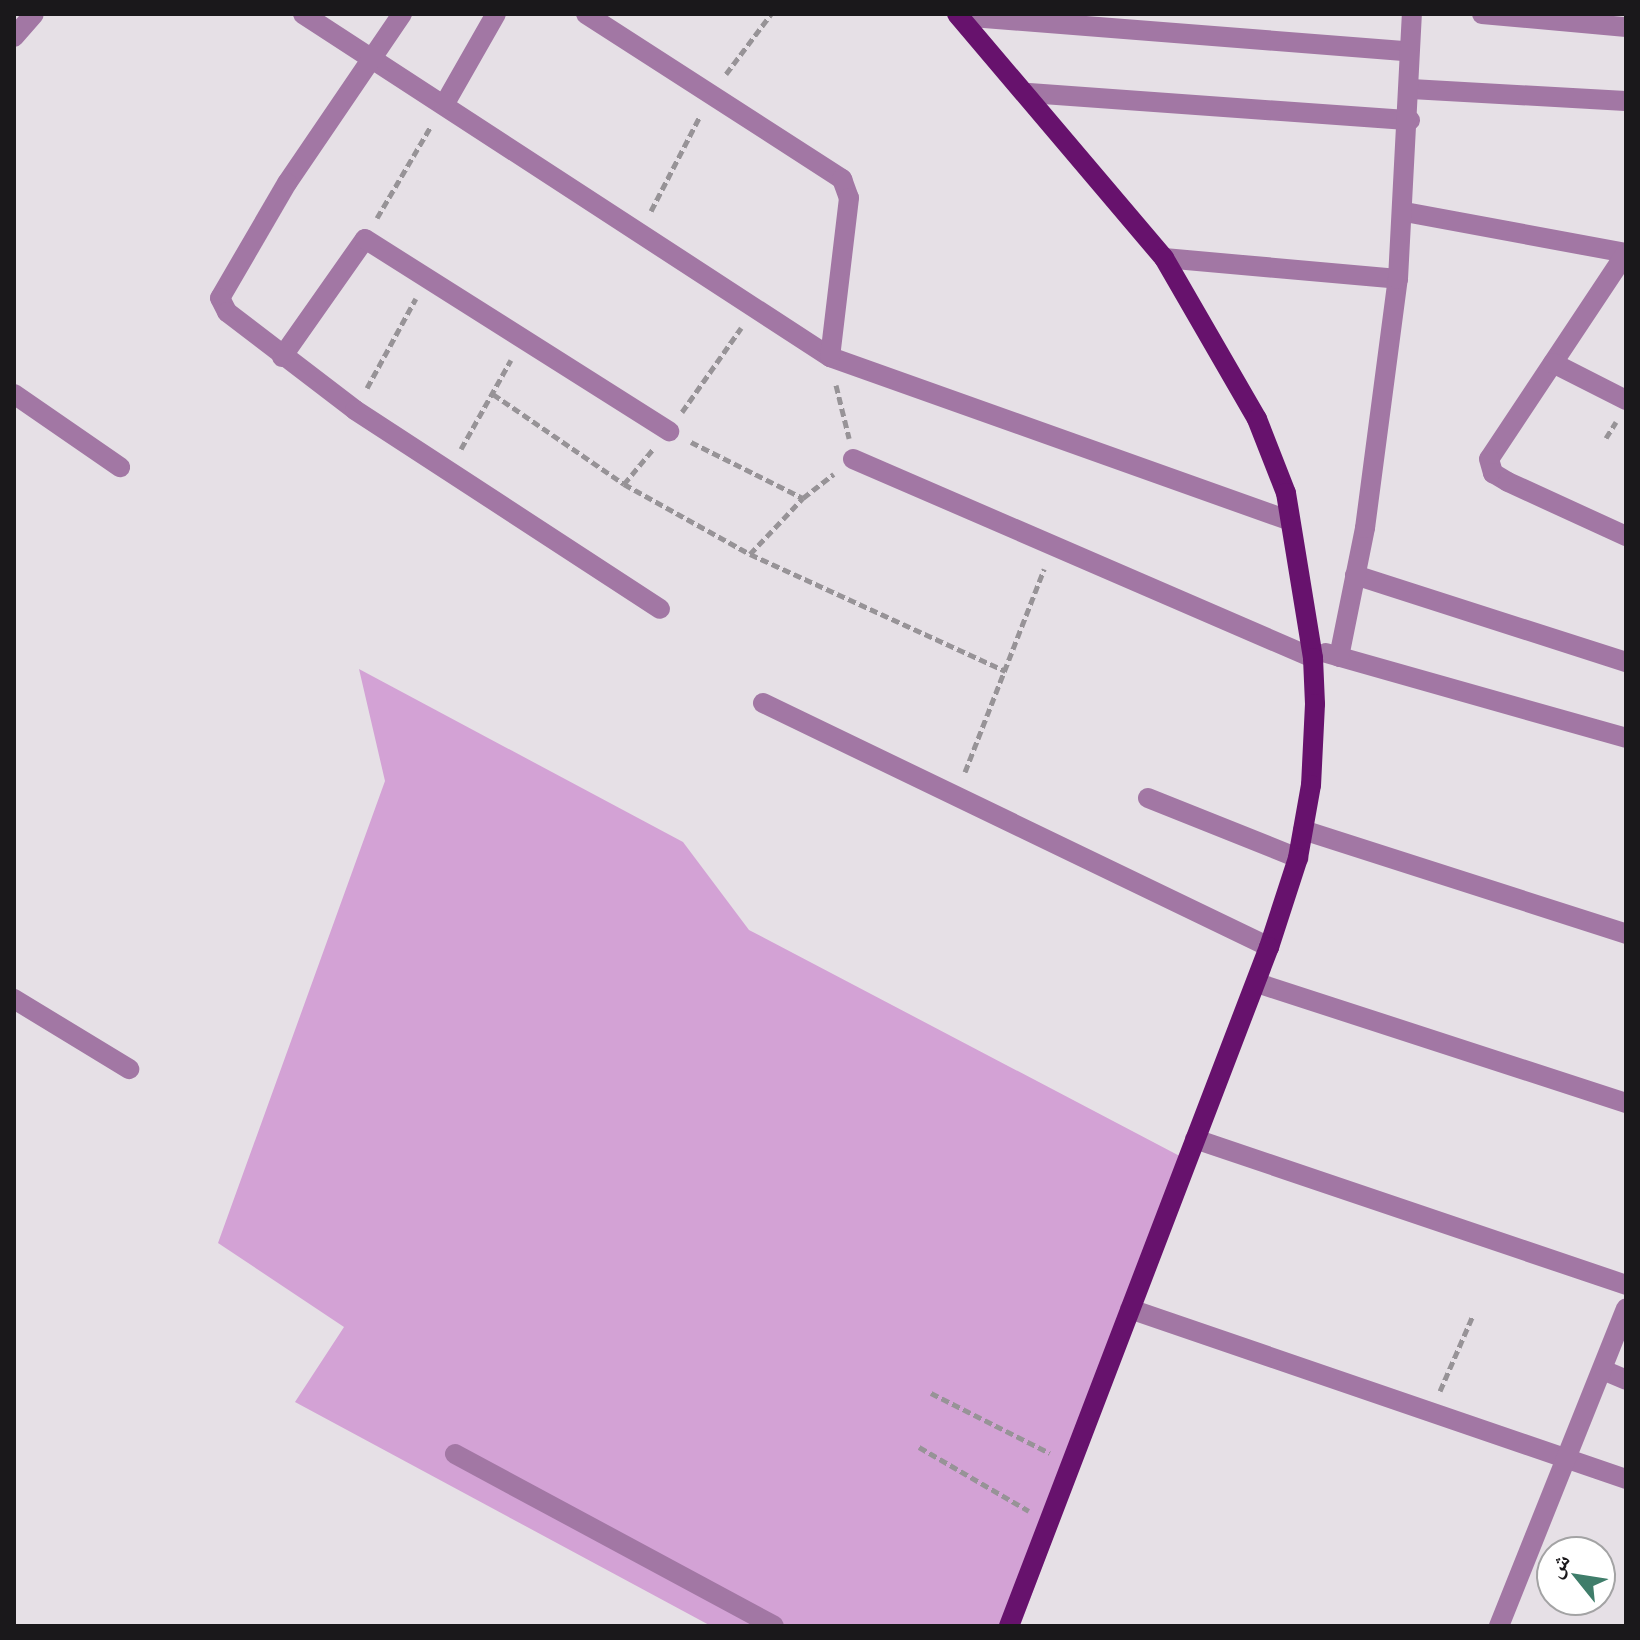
<!DOCTYPE html>
<meta charset="utf-8">
<style>
body{margin:0}
#map{position:relative;width:1640px;height:1640px;overflow:hidden;background:#e6e0e6;font-family:"Exo 2","Noto Naskh Arabic",sans-serif}
div>[style]{position:absolute}
.green>*{inset:0;background:#d3a2d5}
.path>*{height:5px;margin-top:-2.5px;transform-origin:0;background:repeating-linear-gradient(90deg,#979397 0 8px,transparent 0 12px)}
.minor>*{height:20px;margin:-10px;padding:0 10px;transform-origin:10px;border-radius:10px;background:#a277a4}
.major>*{height:20px;margin:-10px;padding:0 10px;transform-origin:10px;border-radius:10px;background:#67126d}
span{translate:-50% -50%;white-space:nowrap;text-align:center;line-height:1.15;-webkit-text-stroke:7px #fff;paint-order:stroke}
.frame{position:absolute;inset:0;border:16px solid #1a181b;pointer-events:none}
.north{position:absolute;left:1536px;top:1536px;width:80px;height:80px;box-sizing:border-box;background:#fff;border:2px solid #a3a3a4;border-radius:50%;rotate:300deg;font-size:22px;font-weight:700;line-height:32px;text-align:center;color:#1a181b}
.north::after{content:'';display:block;margin:auto;width:28px;height:36px;background:#3f7d6a;clip-path:polygon(50% 0,100% 100%,50% 72%,0 100%)}
</style>
<div id="map">
<div class="green">
<i style="clip-path:polygon(359px 669px,683px 842px,749px 930px,1193px 1163px,1020px 1626px,711px 1626px,295px 1402px,344px 1327px,218px 1243px,385px 781px)"></i>
</div>
<div class="path">
<i style="left:726px;top:74px;width:75px;rotate:-53.1deg"></i>
<i style="left:651px;top:211px;width:107px;rotate:-62.7deg"></i>
<i style="left:377px;top:218px;width:107px;rotate:-59.6deg"></i>
<i style="left:836px;top:385px;width:55px;rotate:76.2deg"></i>
<i style="left:367px;top:388px;width:102px;rotate:-61.4deg"></i>
<i style="left:493px;top:394px;width:159px;rotate:34.5deg"></i>
<i style="left:624px;top:484px;width:144px;rotate:29.1deg"></i>
<i style="left:750px;top:554px;width:281px;rotate:24.6deg"></i>
<i style="left:682px;top:412px;width:103px;rotate:-54.9deg"></i>
<i style="left:1606px;top:438px;width:19px;rotate:-58deg"></i>
<i style="left:691px;top:442px;width:125px;rotate:26.6deg"></i>
<i style="left:461px;top:449px;width:102px;rotate:-60.7deg"></i>
<i style="left:624px;top:484px;width:47px;rotate:-50.2deg"></i>
<i style="left:750px;top:554px;width:77px;rotate:-46.6deg"></i>
<i style="left:803px;top:498px;width:39px;rotate:-38deg"></i>
<i style="left:965px;top:772px;width:218px;rotate:-68.7deg"></i>
<i style="left:1440px;top:1391px;width:83px;rotate:-66.5deg"></i>
<i style="left:931px;top:1393px;width:133px;rotate:26.8deg"></i>
<i style="left:919px;top:1447px;width:127px;rotate:30.2deg"></i>
</div>
<div class="minor">
<i style="left:303px;top:14px;width:629px;rotate:33.06deg"></i>
<i style="left:830px;top:357px;width:488px;rotate:19.6deg"></i>
<i style="left:402px;top:14px;width:204px;rotate:124.2deg"></i>
<i style="left:287px;top:183px;width:133px;rotate:120.2deg"></i>
<i style="left:220px;top:298px;width:16px;rotate:63deg"></i>
<i style="left:227px;top:312px;width:161px;rotate:37.4deg"></i>
<i style="left:355px;top:410px;width:364px;rotate:33.1deg"></i>
<i style="left:586px;top:14px;width:305px;rotate:32.8deg"></i>
<i style="left:842px;top:179px;width:20px;rotate:70deg"></i>
<i style="left:849px;top:198px;width:160px;rotate:96.8deg"></i>
<i style="left:1482px;top:14px;width:145px;rotate:5.2deg"></i>
<i style="left:959px;top:16px;width:449px;rotate:4.5deg"></i>
<i style="left:14px;top:37px;width:30px;rotate:-49deg"></i>
<i style="left:1411px;top:89px;width:215px;rotate:3.2deg"></i>
<i style="left:1029px;top:93px;width:382px;rotate:4.1deg"></i>
<i style="left:444px;top:105px;width:105px;rotate:-60.3deg"></i>
<i style="left:1405px;top:212px;width:225px;rotate:10.5deg"></i>
<i style="left:1626px;top:253px;width:247px;rotate:123.6deg"></i>
<i style="left:1489px;top:459px;width:15px;rotate:74deg"></i>
<i style="left:1493px;top:473px;width:17px;rotate:31deg"></i>
<i style="left:1508px;top:482px;width:130px;rotate:24.6deg"></i>
<i style="left:1164px;top:258px;width:235px;rotate:5.1deg"></i>
<i style="left:282px;top:357px;width:144px;rotate:-54.9deg"></i>
<i style="left:365px;top:239px;width:360px;rotate:32.3deg"></i>
<i style="left:1553px;top:363px;width:82px;rotate:26.9deg"></i>
<i style="left:14px;top:394px;width:129px;rotate:34.6deg"></i>
<i style="left:853px;top:459px;width:501px;rotate:23.39deg"></i>
<i style="left:1355px;top:575px;width:285px;rotate:17.8deg"></i>
<i style="left:1326px;top:653px;width:312px;rotate:15.8deg"></i>
<i style="left:1339px;top:657px;width:132px;rotate:-78.6deg"></i>
<i style="left:1365px;top:528px;width:251px;rotate:-82.5deg"></i>
<i style="left:1398px;top:279px;width:265px;rotate:-87deg"></i>
<i style="left:763px;top:703px;width:562px;rotate:25.74deg"></i>
<i style="left:1148px;top:798px;width:162px;rotate:21.8deg"></i>
<i style="left:1303px;top:830px;width:339px;rotate:17.8deg"></i>
<i style="left:1257px;top:983px;width:388px;rotate:18deg"></i>
<i style="left:14px;top:999px;width:135px;rotate:31.3deg"></i>
<i style="left:1195px;top:1139px;width:455px;rotate:18.7deg"></i>
<i style="left:1130px;top:1309px;width:524px;rotate:18.92deg"></i>
<i style="left:1603px;top:1370px;width:25px;rotate:23deg"></i>
<i style="left:455px;top:1454px;width:362px;rotate:28.3deg"></i>
<i style="left:1499px;top:1626px;width:342px;rotate:-68.2deg"></i>
</div>
<div class="major">
<i style="left:957px;top:14px;width:320px;rotate:49.7deg"></i>
<i style="left:1164px;top:258px;width:186px;rotate:60deg"></i>
<i style="left:1257px;top:419px;width:79px;rotate:68.6deg"></i>
<i style="left:1286px;top:493px;width:167px;rotate:80.7deg"></i>
<i style="left:1313px;top:658px;width:46px;rotate:87.5deg"></i>
<i style="left:1315px;top:704px;width:81px;rotate:92.8deg"></i>
<i style="left:1311px;top:785px;width:74px;rotate:100.1deg"></i>
<i style="left:1298px;top:858px;width:94px;rotate:108deg"></i>
<i style="left:1269px;top:947px;width:727px;rotate:110.95deg"></i>
</div>
<div class="frame"></div>
<div class="north">ش</div>
</div>
